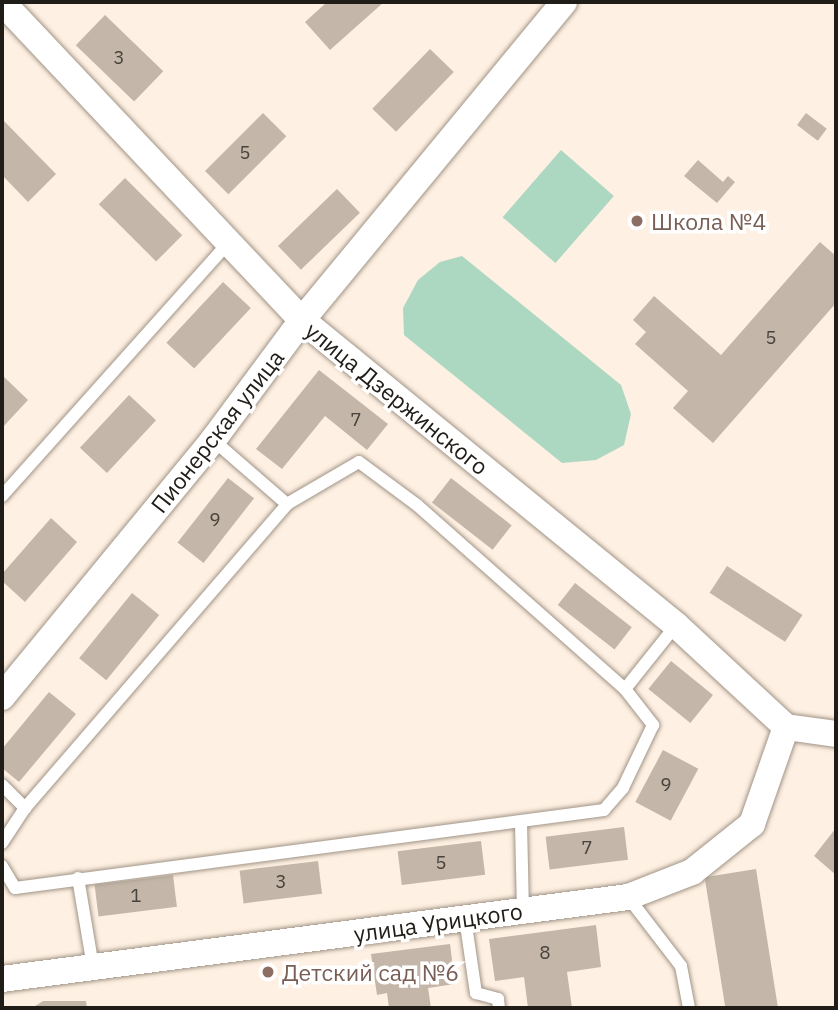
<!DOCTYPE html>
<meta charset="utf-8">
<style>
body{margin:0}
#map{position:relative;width:838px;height:1010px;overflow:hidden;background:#fef0e2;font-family:"IBM Plex Sans",sans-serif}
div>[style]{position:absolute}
.green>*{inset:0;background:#acd7c1;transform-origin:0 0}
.building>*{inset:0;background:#c4b7a9;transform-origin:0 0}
.roads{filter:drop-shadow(0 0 2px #a09487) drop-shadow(0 0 2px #a09487)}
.lane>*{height:12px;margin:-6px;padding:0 6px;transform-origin:6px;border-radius:6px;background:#fff}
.street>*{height:26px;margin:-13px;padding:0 13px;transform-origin:13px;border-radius:13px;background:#fff}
.dots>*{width:19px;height:19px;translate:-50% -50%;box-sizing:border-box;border:4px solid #fff;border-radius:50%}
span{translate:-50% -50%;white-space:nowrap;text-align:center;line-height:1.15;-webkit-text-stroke:7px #fff;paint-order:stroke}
.number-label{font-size:19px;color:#49433c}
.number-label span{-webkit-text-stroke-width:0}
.education-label{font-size:23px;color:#785e54}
.left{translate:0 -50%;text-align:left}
.street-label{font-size:23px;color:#201c17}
.frame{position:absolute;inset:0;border:4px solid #201c17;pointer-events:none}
</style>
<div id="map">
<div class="green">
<i style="left:561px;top:150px;width:70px;height:89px;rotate:41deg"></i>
<i style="clip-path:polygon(462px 256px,621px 385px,631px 414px,624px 445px,596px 460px,562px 463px,404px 335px,403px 308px,418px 280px,440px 262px)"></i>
</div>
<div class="building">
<i style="clip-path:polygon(327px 2px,384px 2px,330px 50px,305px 22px)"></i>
<i style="left:105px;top:15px;width:81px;height:42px;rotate:44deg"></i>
<i style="left:430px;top:49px;width:33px;height:83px;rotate:44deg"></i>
<i style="left:263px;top:113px;width:33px;height:82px;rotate:45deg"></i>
<i style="left:806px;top:113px;width:26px;height:15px;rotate:37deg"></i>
<i style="clip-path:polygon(2px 119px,56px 174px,28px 202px,2px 175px)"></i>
<i style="clip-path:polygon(698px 160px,723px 182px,728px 176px,735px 182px,717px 203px,684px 176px)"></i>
<i style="left:125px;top:178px;width:81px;height:37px;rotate:45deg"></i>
<i style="left:337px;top:189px;width:33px;height:82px;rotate:46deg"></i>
<i style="clip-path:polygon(820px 242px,836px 256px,836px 303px,713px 443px,673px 408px,688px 391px,635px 344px,646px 332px,633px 320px,654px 296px,721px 355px)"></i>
<i style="left:223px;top:282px;width:38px;height:83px;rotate:43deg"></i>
<i style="clip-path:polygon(319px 370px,388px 424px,367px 450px,325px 416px,282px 469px,256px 449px)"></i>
<i style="clip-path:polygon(2px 375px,28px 400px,2px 428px)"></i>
<i style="left:129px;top:395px;width:37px;height:72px;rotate:43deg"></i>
<i style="left:228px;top:478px;width:33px;height:82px;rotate:38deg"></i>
<i style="left:451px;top:478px;width:77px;height:31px;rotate:38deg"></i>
<i style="clip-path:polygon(51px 518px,77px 542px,25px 602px,2px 581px,2px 574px)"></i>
<i style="left:727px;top:566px;width:90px;height:32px;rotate:33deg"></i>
<i style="left:575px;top:583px;width:72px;height:28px;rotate:38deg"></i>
<i style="left:132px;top:593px;width:35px;height:84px;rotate:39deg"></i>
<i style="left:671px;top:661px;width:54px;height:36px;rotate:39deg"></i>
<i style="clip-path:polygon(49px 692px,76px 714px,19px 782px,2px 768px,2px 749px)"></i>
<i style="left:663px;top:750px;width:40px;height:59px;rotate:28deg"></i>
<i style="left:624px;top:827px;width:33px;height:79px;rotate:83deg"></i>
<i style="clip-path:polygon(836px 828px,836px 875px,814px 856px)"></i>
<i style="left:481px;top:841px;width:34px;height:84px;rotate:83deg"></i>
<i style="left:318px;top:861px;width:33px;height:79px;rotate:83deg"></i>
<i style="left:756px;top:869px;width:141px;height:52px;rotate:81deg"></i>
<i style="left:173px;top:875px;width:32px;height:79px;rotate:83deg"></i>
<i style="clip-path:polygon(596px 925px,601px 967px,567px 972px,572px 1008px,528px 1008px,524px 977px,495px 981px,489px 939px)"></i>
<i style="clip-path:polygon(450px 944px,455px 984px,428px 988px,431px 1008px,389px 1008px,387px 993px,377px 995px,371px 954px)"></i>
<i style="clip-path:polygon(43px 1001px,86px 1001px,87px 1008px,32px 1008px)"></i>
</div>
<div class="roads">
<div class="lane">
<i style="left:213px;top:440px;width:98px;rotate:40.9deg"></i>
<i style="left:2px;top:496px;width:341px;rotate:-48.2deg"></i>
<i style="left:625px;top:689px;width:82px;rotate:-51.4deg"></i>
<i style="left:2px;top:785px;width:33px;rotate:45deg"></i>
<i style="left:521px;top:823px;width:87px;rotate:88.7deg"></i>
<i style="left:2px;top:843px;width:42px;rotate:-56.7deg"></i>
<i style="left:25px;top:808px;width:401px;rotate:-49.2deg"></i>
<i style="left:287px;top:504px;width:83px;rotate:-30.3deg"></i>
<i style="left:359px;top:462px;width:72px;rotate:36.6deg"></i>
<i style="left:417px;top:505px;width:278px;rotate:41.5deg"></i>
<i style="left:625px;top:689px;width:46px;rotate:52.1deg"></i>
<i style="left:653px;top:725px;width:70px;rotate:115.5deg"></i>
<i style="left:623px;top:788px;width:29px;rotate:131deg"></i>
<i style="left:604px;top:810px;width:594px;rotate:172.46deg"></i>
<i style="left:15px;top:888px;width:26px;rotate:-121deg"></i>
<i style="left:78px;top:878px;width:90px;rotate:80.4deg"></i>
<i style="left:628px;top:897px;width:87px;rotate:52.5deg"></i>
<i style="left:681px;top:966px;width:43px;rotate:79.2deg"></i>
<i style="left:465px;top:918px;width:76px;rotate:81.7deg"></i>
<i style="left:476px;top:993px;width:23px;rotate:15deg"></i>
<i style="left:498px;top:999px;width:9px;rotate:84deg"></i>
</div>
<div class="street">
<i style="left:2px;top:2px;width:437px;rotate:46.7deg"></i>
<i style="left:302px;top:320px;width:483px;rotate:39.2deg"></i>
<i style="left:676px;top:625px;width:150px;rotate:42.8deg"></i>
<i style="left:786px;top:727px;width:50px;rotate:8deg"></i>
<i style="left:2px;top:697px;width:333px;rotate:-50.6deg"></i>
<i style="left:213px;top:440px;width:149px;rotate:-53.4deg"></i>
<i style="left:302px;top:320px;width:412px;rotate:-50.5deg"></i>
<i style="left:2px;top:979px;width:631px;rotate:-7.46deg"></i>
<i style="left:628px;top:897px;width:69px;rotate:-21.3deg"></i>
<i style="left:692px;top:872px;width:77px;rotate:-38.7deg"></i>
<i style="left:752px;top:824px;width:103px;rotate:-70.7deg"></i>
</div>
</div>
<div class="dots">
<i style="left:637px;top:221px;background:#8d6e63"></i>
<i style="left:268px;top:972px;background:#8d6e63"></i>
</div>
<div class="number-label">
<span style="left:119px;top:58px">3</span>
<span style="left:245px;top:153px">5</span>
<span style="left:771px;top:338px">5</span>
<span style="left:356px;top:420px">7</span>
<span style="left:215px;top:520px">9</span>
<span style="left:666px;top:785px">9</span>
<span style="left:587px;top:848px">7</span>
<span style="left:441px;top:863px">5</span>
<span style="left:281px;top:882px">3</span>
<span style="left:136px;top:896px">1</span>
<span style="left:545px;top:953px">8</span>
</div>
<div class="education-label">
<span class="left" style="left:651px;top:221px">Школа №4</span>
<span class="left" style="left:282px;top:972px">Детский сад №6</span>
</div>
<div class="street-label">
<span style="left:397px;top:398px;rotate:39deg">улица Дзержинского</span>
<span style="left:217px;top:431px;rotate:-52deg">Пионерская улица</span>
<span style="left:438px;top:922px;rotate:-8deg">улица Урицкого</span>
</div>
<div class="frame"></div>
</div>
